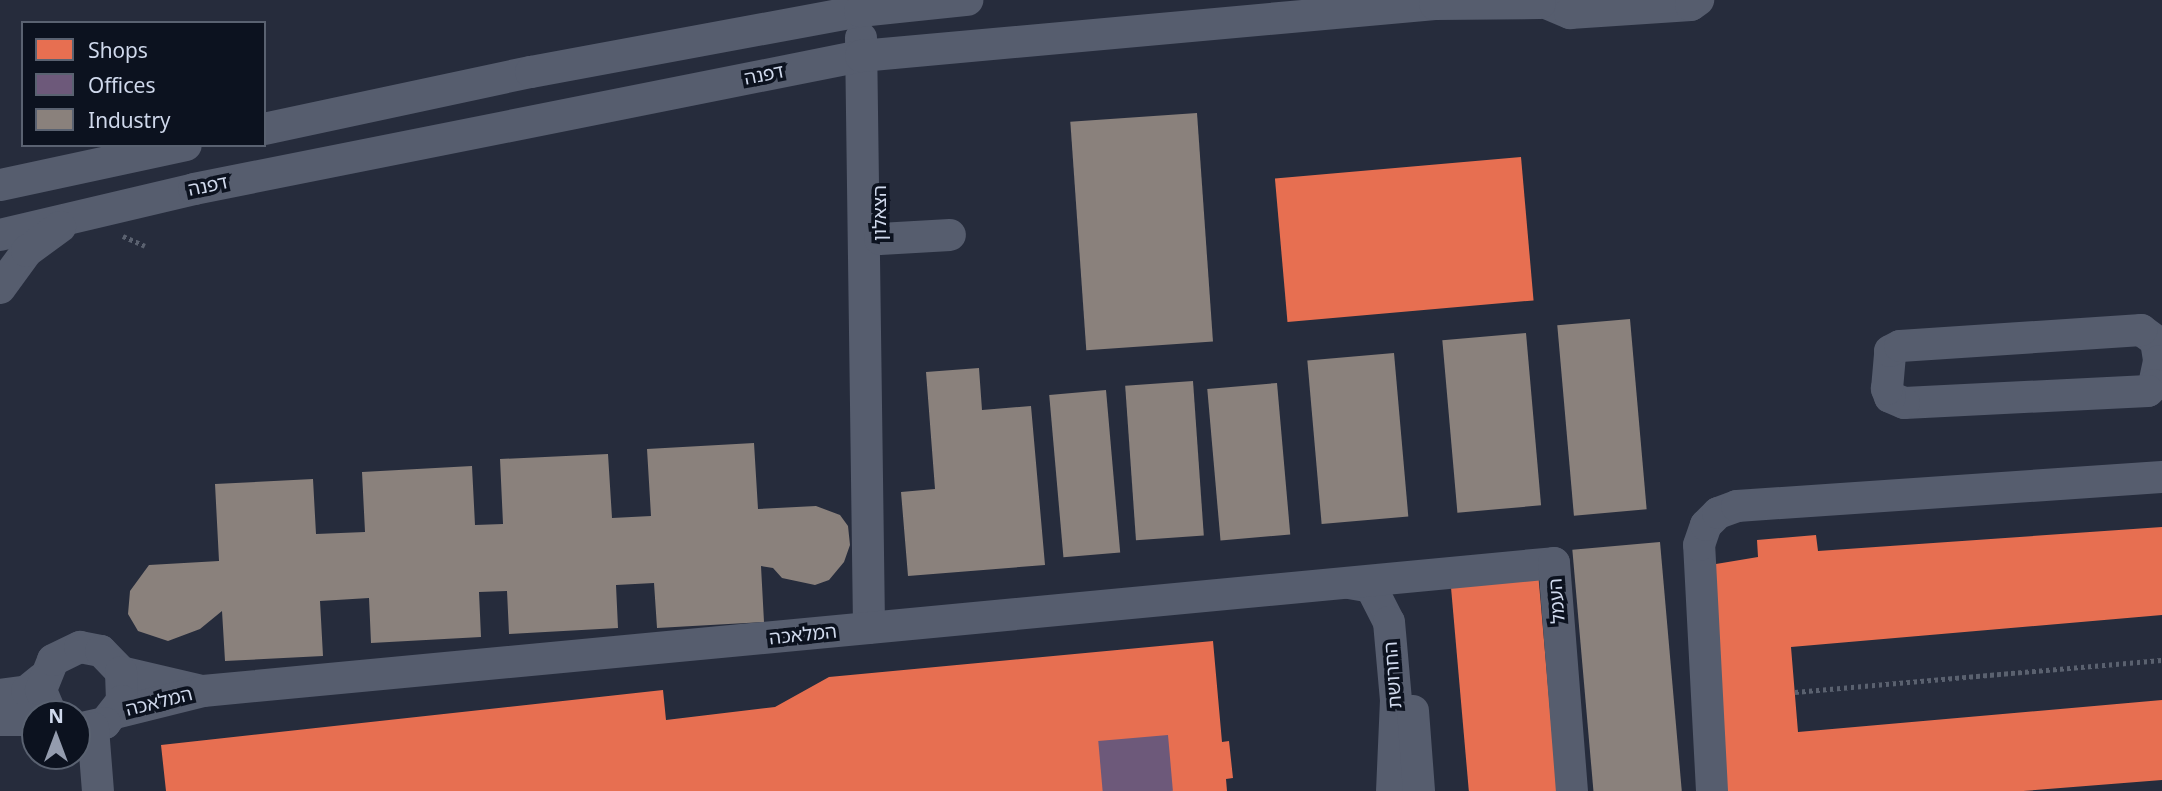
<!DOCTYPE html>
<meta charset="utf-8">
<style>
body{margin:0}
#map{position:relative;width:2162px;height:791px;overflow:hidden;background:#262c3c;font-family:Georgia,"Noto Sans Hebrew",serif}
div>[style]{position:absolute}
.shops>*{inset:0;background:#e76f51;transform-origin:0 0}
.offices>*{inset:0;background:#6d597a;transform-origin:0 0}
.industry>*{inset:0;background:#8a817c;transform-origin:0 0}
.path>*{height:4.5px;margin-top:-2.25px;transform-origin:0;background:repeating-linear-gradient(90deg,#5a616f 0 3.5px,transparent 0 7px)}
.minor>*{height:32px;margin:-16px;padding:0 16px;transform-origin:16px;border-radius:16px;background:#565d6e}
span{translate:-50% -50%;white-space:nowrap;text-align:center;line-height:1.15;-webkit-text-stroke:7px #0c121f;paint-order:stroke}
.street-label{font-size:19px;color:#d0d9ec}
.legend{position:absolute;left:21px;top:21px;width:245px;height:126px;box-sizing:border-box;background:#0c121f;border:2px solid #5a6271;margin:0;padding:9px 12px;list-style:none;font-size:21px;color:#d0d9ec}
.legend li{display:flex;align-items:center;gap:14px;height:35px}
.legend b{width:35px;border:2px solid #5a6271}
.north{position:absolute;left:21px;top:700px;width:70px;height:70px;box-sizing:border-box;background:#0c121f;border:2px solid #5a6271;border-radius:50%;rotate:0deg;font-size:19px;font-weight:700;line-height:28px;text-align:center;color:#d0d9ec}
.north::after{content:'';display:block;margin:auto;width:24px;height:32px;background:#949cae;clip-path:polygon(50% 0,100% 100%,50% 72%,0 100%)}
</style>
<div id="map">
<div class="shops">
<i style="left:1521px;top:157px;width:144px;height:247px;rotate:85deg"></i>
<i style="clip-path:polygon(2162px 527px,2162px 615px,1791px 647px,1798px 732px,2162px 700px,2162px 780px,2023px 791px,1721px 791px,1710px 565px,1758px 557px,1757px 540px,1816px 535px,1818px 551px)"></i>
<i style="left:1538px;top:572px;width:220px;height:88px;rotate:85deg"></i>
<i style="clip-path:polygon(1213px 641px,1222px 742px,1229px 741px,1233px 778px,1226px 779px,1227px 791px,166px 791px,161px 745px,663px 690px,666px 720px,775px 707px,829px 677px)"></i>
</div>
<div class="offices">
<i style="left:1168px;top:735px;width:56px;height:70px;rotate:85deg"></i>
</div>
<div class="industry">
<i style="left:1197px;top:113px;width:229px;height:127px;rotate:86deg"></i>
<i style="left:1630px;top:319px;width:191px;height:73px;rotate:85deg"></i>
<i style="left:1526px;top:333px;width:173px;height:84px;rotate:85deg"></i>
<i style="left:1394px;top:353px;width:164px;height:87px;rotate:85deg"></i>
<i style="clip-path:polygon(979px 368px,982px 410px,1031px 406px,1045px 565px,908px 576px,901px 492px,935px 489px,926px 372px)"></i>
<i style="left:1193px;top:381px;width:155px;height:68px;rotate:86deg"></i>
<i style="left:1277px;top:383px;width:152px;height:70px;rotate:85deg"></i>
<i style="left:1106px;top:390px;width:163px;height:57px;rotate:85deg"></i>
<i style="clip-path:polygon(754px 443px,758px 509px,816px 506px,840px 515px,848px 526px,850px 545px,844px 562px,829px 580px,815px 585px,782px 578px,773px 568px,761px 566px,764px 622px,657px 628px,654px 583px,616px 585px,618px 628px,509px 634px,507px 591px,479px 592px,481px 637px,371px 643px,369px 598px,320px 601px,323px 656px,225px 661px,222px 611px,200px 629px,168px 641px,138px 631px,128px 614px,130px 591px,149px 565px,219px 561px,215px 484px,313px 479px,316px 534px,365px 532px,362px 472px,472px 466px,475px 525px,503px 524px,500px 459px,608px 454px,612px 518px,651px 516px,647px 449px)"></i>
<i style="left:1660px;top:542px;width:250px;height:88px;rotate:85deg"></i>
</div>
<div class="path">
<i style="left:123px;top:236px;width:24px;rotate:24deg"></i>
<i style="left:1795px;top:692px;width:368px;rotate:-5deg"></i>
</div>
<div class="minor">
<i style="left:1539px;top:0;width:34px;rotate:23deg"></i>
<i style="left:1570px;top:13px;width:121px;rotate:-3.8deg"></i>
<i style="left:1691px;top:5px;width:9px;rotate:-36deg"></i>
<i style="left:861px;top:38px;width:590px;rotate:89.22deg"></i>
<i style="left:264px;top:129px;width:273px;rotate:-12.1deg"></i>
<i style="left:531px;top:72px;width:335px;rotate:-10.5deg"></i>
<i style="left:860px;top:11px;width:108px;rotate:-5.9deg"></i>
<i style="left:0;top:185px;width:190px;rotate:-12.1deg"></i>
<i style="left:0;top:235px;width:199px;rotate:-13.3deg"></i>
<i style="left:194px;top:189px;width:680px;rotate:-11.28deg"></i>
<i style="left:861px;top:56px;width:576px;rotate:-5.18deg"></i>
<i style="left:1435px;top:4px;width:105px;rotate:-0.5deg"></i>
<i style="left:880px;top:239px;width:70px;rotate:-3.3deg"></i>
<i style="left:0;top:288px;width:46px;rotate:-53.9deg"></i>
<i style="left:27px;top:251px;width:41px;rotate:-36deg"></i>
<i style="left:2141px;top:330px;width:19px;rotate:36deg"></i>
<i style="left:2156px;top:341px;width:20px;rotate:81deg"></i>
<i style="left:2159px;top:361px;width:25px;rotate:102deg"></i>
<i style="left:2154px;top:385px;width:8px;rotate:135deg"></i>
<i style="left:2148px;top:391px;width:244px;rotate:177.2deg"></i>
<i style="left:1904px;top:403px;width:15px;rotate:-157deg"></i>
<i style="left:1890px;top:397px;width:9px;rotate:-111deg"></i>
<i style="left:1887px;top:389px;width:38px;rotate:-85deg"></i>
<i style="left:1890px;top:351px;width:11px;rotate:-27deg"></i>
<i style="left:1900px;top:346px;width:242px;rotate:-3.8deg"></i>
<i style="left:1349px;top:583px;width:22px;rotate:10deg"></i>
<i style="left:1371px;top:587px;width:39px;rotate:63deg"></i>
<i style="left:1389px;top:622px;width:78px;rotate:84.9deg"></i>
<i style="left:1396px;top:700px;width:91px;rotate:92.5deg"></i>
<i style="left:121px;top:672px;width:79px;rotate:13.2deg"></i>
<i style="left:0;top:695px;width:27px;rotate:-8deg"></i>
<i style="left:27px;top:691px;width:19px;rotate:-39deg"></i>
<i style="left:1413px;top:711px;width:80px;rotate:85.7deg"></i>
<i style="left:115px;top:713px;width:91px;rotate:-14deg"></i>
<i style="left:203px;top:691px;width:1357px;rotate:-5.41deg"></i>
<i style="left:1554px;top:563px;width:229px;rotate:85.5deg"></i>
<i style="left:51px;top:714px;width:26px;rotate:-113deg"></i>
<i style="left:41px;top:690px;width:32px;rotate:-68deg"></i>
<i style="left:53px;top:660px;width:30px;rotate:-26deg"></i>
<i style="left:80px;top:647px;width:21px;rotate:11deg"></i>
<i style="left:101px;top:651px;width:29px;rotate:46deg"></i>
<i style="left:121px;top:672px;width:29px;rotate:88deg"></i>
<i style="left:122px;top:701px;width:28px;rotate:128deg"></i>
<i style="left:105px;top:723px;width:29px;rotate:168deg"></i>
<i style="left:0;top:720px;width:35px"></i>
<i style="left:93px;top:728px;width:63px;rotate:85.5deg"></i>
<i style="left:1712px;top:791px;width:246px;rotate:-93deg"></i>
<i style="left:1699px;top:545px;width:21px;rotate:-71deg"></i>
<i style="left:1706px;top:525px;width:17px;rotate:-45deg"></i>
<i style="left:1718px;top:513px;width:20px;rotate:-20deg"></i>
<i style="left:1737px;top:506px;width:426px;rotate:-3.9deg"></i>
</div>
<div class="street-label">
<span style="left:764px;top:75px;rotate:-11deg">דפנה</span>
<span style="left:208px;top:186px;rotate:-12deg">דפנה</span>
<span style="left:880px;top:213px;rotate:-90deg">הצאלון</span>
<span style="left:1557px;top:601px;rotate:-94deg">העמל</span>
<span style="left:803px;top:635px;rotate:-6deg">המלאכה</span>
<span style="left:1393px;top:675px;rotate:-94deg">החרושת</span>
<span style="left:159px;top:702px;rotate:-14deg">המלאכה</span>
</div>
<ul class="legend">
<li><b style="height:19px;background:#e76f51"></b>Shops</li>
<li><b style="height:19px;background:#6d597a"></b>Offices</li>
<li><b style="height:19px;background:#8a817c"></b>Industry</li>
</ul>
<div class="north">N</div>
</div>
